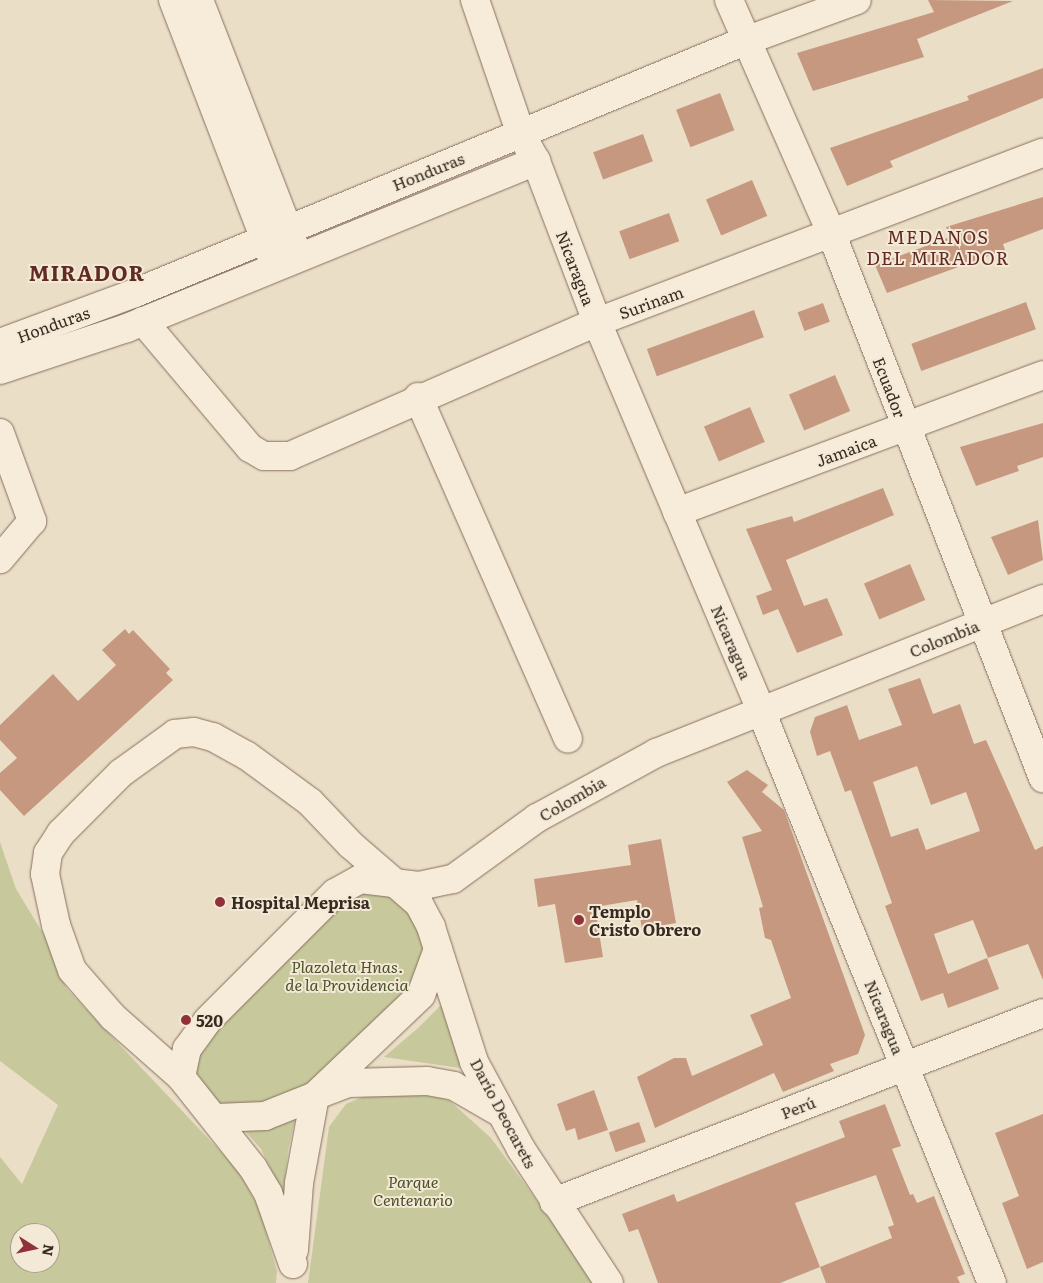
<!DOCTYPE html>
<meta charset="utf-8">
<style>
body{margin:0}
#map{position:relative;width:1043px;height:1283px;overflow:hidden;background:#ebdec7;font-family:Literata,serif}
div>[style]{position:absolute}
.green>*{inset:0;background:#c7c99c}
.building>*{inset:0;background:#c79880;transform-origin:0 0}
.roads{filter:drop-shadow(0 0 1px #86705e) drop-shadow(0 0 1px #86705e)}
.minor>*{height:28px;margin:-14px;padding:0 14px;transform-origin:14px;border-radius:14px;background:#f7ecda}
.dots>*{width:14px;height:14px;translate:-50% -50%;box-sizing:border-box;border:2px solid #f3e9d6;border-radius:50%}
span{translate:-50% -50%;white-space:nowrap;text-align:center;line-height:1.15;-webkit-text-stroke:4px #f3e9d6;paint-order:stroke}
.street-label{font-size:16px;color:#372a20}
.poi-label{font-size:16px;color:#372a20;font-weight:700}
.left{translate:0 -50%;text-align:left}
.park-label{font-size:16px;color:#4b5228;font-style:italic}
.neighbourhood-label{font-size:18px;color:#612b23;letter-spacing:1px}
.district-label{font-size:21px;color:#612b23;font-weight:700;letter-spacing:1px}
.north{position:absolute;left:10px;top:1223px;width:50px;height:50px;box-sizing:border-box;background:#f3e9d6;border:1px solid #a89d8d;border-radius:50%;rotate:100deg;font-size:14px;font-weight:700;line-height:20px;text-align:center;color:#372a20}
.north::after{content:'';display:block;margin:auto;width:18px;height:22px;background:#913239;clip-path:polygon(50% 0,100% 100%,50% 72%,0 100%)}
</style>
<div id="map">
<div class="green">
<i style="clip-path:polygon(evenodd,0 842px,16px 889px,52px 948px,66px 988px,238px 1170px,260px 1210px,277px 1271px,276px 1283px,0 1283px,0 1157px,22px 1184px,58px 1105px,0 1061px,0 842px,20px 1233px,50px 1233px,50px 1263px,20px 1263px,20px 1233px)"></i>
<i style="clip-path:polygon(360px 879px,409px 894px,432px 973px,315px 1096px,216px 1118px,182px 1063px)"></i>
<i style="clip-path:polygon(442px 1004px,467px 1069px,384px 1057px,418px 1028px)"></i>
<i style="clip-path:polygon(431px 1094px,450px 1101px,491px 1138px,597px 1283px,308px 1283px,329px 1127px,346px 1104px,367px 1095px)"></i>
<i style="clip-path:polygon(295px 1119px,288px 1151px,283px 1196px,261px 1149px,245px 1131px)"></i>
</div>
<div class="building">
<i style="clip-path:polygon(928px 0,1013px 1px,917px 39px,924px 57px,813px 91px,797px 53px,934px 12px)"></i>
<i style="clip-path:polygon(1043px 68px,1043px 98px,890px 161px,893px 167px,847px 186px,830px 148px,969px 100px,967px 96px)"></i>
<i style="left:720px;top:93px;width:40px;height:47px;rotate:69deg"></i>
<i style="left:643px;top:134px;width:29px;height:53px;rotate:70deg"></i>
<i style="left:752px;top:180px;width:39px;height:50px;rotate:67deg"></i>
<i style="clip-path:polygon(1043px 197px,1043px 229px,1003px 244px,1005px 250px,887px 293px,875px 265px,950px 237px,946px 227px)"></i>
<i style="left:669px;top:213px;width:30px;height:53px;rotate:70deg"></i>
<i style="left:1026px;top:302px;width:29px;height:122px;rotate:70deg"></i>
<i style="left:823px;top:303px;width:20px;height:27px;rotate:70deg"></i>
<i style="left:754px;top:310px;width:29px;height:114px;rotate:70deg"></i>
<i style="left:835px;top:375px;width:39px;height:50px;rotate:67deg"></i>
<i style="left:750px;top:407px;width:38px;height:50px;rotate:67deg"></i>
<i style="clip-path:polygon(1043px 423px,1043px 457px,1017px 466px,1019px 471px,976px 486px,960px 447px)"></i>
<i style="clip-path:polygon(883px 488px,894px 515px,786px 560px,804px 606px,827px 598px,843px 635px,797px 653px,778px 609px,763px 615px,756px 596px,772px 590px,746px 529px,792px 516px,794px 522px)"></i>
<i style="clip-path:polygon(1038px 520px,1043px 560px,1008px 575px,991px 537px)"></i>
<i style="left:910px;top:564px;width:39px;height:50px;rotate:67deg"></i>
<i style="clip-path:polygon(125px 629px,129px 634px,133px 630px,170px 669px,166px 673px,173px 680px,24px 816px,0 790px,0 773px,17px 758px,0 740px,0 725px,53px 674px,78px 701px,116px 665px,102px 650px)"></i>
<i style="clip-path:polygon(evenodd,920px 678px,933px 714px,960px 704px,974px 744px,986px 740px,1035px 850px,1043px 846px,1043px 980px,1028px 944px,988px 958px,973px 920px,934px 934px,948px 974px,987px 958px,999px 989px,948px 1008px,943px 993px,921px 1001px,885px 906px,892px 903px,851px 790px,845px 792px,830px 751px,817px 756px,810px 732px,815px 717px,847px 705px,859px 740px,902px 725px,888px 689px,920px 678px,917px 766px,931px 805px,966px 792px,980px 831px,926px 850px,918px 828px,891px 837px,873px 782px,917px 766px)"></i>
<i style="clip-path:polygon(747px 770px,768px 785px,762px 792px,784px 810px,865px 1035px,858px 1054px,830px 1064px,834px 1071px,783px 1092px,774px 1073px,655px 1128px,637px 1077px,674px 1058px,686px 1058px,692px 1076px,763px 1045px,750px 1015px,791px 998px,771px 940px,765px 938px,759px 908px,763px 907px,742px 837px,762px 831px,727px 782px)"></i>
<i style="clip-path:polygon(661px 839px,676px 923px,642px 929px,637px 900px,595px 907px,603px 957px,565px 963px,555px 904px,538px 907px,534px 879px,631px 865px,628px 845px)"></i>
<i style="clip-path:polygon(594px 1090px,608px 1130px,578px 1140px,575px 1128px,566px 1131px,557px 1104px)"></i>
<i style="clip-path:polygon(evenodd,885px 1104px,901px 1146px,892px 1149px,910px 1195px,913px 1194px,917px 1203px,934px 1196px,965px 1274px,957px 1277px,960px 1283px,826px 1283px,820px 1267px,780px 1283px,658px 1283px,638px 1229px,629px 1232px,622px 1214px,674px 1194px,677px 1202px,845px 1137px,839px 1121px,885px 1104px,876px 1175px,894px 1225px,888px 1227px,892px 1238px,820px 1267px,795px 1203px,876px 1175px)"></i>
<i style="clip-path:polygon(1043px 1114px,1043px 1262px,1027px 1269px,1002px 1203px,1019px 1196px,995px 1133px)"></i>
<i style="left:639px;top:1122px;width:21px;height:32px;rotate:71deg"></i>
</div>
<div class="roads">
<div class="minor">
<i style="left:173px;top:0;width:271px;rotate:69deg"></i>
<i style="left:199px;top:0;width:263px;rotate:68.8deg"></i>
<i style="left:475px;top:0;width:142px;rotate:71.1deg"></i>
<i style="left:521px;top:134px;width:31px;rotate:61deg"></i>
<i style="left:536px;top:161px;width:172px;rotate:69.2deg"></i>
<i style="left:597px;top:322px;width:422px;rotate:67.1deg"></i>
<i style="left:761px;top:711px;width:617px;rotate:68.01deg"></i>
<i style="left:729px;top:0;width:257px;rotate:66.3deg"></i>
<i style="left:832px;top:235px;width:583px;rotate:68.76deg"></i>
<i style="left:143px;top:321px;width:166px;rotate:49.9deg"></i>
<i style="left:250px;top:448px;width:16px;rotate:30deg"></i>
<i style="left:264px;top:456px;width:26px"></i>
<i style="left:290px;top:456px;width:335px;rotate:-23.6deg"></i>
<i style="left:597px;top:322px;width:477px;rotate:-20.8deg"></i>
<i style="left:0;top:343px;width:144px;rotate:-20.3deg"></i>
<i style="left:135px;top:293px;width:660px;rotate:-22.45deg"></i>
<i style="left:745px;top:41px;width:119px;rotate:-20.1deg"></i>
<i style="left:0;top:370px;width:134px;rotate:-18.3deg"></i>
<i style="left:127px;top:328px;width:442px;rotate:-22.2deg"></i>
<i style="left:418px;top:397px;width:373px;rotate:66.3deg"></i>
<i style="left:0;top:433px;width:94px;rotate:70deg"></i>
<i style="left:32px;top:521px;width:50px;rotate:130.1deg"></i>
<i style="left:677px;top:512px;width:391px;rotate:-20.5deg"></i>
<i style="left:181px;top:1077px;width:29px;rotate:-78deg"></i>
<i style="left:187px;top:1049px;width:34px;rotate:-54deg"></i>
<i style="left:207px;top:1021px;width:181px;rotate:-45deg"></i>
<i style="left:335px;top:893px;width:29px;rotate:-29deg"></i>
<i style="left:360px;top:879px;width:59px;rotate:6.8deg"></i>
<i style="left:419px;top:886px;width:35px;rotate:-12deg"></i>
<i style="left:453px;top:879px;width:104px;rotate:-36deg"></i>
<i style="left:537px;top:818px;width:136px;rotate:-28.6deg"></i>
<i style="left:656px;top:753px;width:417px;rotate:-21.7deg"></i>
<i style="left:322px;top:1093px;width:28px;rotate:-21deg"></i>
<i style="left:348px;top:1083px;width:79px;rotate:-1.5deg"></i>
<i style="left:427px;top:1081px;width:27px;rotate:10deg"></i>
<i style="left:454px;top:1086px;width:52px;rotate:30deg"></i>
<i style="left:216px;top:1118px;width:49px;rotate:-2.3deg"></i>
<i style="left:265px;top:1116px;width:54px;rotate:-21.8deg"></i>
<i style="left:315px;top:1096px;width:146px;rotate:-43.6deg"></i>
<i style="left:421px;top:995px;width:49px;rotate:-69.7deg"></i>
<i style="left:554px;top:1202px;width:524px;rotate:-21.13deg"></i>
<i style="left:294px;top:1250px;width:67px;rotate:-85.7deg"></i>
<i style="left:299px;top:1183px;width:88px;rotate:-79.6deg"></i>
<i style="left:293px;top:1264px;width:75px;rotate:-109.4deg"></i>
<i style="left:268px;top:1193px;width:29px;rotate:-121deg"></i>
<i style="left:253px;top:1168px;width:116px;rotate:-128.4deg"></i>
<i style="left:181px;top:1077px;width:91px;rotate:-138.6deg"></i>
<i style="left:113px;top:1017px;width:62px;rotate:-131.1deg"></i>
<i style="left:72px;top:970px;width:48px;rotate:-109.6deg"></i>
<i style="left:56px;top:925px;width:52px;rotate:-102.2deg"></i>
<i style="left:45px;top:874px;width:21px;rotate:-82deg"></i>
<i style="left:48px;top:853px;width:24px;rotate:-57deg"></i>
<i style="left:61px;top:833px;width:85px;rotate:-45deg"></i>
<i style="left:121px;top:773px;width:67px;rotate:-35.8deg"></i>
<i style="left:175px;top:734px;width:19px;rotate:-6deg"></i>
<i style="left:194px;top:732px;width:20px;rotate:15deg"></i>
<i style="left:213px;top:737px;width:38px;rotate:29deg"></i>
<i style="left:246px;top:755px;width:79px;rotate:36.3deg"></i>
<i style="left:310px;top:802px;width:59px;rotate:46.4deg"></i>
<i style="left:351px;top:845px;width:90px;rotate:40.9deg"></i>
<i style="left:419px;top:904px;width:26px;rotate:62deg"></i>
<i style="left:431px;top:927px;width:142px;rotate:72.3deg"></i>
<i style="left:474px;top:1062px;width:99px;rotate:61.6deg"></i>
<i style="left:521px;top:1149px;width:160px;rotate:56.7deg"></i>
</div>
</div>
<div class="dots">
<i style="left:220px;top:902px;background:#913239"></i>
<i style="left:579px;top:920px;background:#913239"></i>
<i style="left:186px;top:1020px;background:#913239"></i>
</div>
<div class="street-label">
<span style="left:428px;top:171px;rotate:-22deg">Honduras</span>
<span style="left:576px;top:268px;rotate:69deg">Nicaragua</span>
<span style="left:651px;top:302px;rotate:-20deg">Surinam</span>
<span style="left:53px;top:324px;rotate:-20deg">Honduras</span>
<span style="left:890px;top:387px;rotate:69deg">Ecuador</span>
<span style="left:846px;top:450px;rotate:-20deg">Jamaica</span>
<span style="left:944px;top:638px;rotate:-22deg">Colombia</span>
<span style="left:732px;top:642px;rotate:67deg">Nicaragua</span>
<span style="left:572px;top:798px;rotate:-30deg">Colombia</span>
<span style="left:885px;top:1017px;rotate:68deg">Nicaragua</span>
<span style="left:798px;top:1107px;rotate:-21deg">Perú</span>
<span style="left:504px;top:1113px;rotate:62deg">Darío Deocarets</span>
</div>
<div class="poi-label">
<span class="left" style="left:231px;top:902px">Hospital Meprisa</span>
<span class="left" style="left:589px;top:920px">Templo<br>Cristo Obrero</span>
<span class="left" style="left:196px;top:1020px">520</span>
</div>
<div class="park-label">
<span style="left:347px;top:975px">Plazoleta Hnas.<br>de la Providencia</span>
<span style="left:413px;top:1190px">Parque<br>Centenario</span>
</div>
<div class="neighbourhood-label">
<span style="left:938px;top:248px">MEDANOS<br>DEL MIRADOR</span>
</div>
<div class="district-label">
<span style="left:87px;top:272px">MIRADOR</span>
</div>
<div class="north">N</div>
</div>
